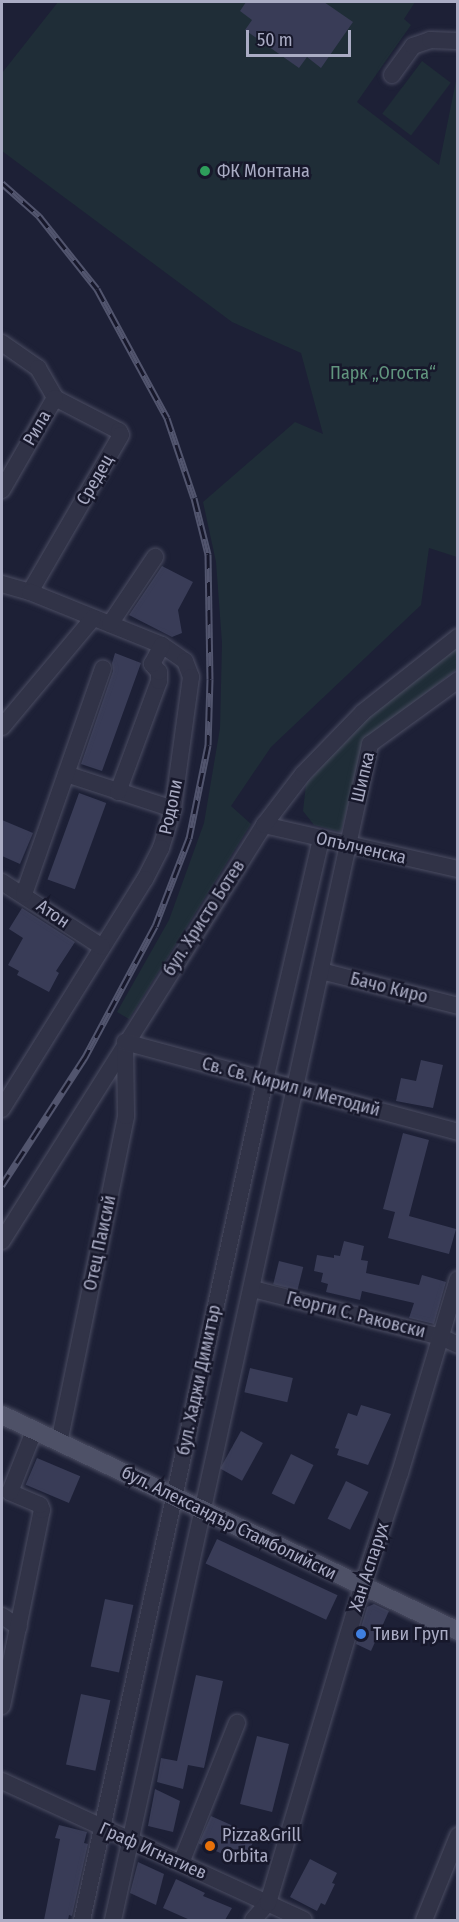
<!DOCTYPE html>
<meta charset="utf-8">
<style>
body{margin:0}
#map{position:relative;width:459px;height:1922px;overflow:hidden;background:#1d2036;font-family:"Fira Sans Condensed",sans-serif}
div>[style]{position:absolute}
.green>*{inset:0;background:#1f2d37;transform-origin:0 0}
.building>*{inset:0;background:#393c57;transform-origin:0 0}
.roads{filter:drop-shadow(0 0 2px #4b4d62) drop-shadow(0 0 2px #4b4d62)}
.minor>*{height:16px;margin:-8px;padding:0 8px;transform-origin:8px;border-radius:8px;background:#313347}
.major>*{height:18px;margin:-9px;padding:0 9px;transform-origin:9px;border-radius:9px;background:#4e5167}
.rail>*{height:7px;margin-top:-3.5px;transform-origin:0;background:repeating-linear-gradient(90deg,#17182b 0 14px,#52556e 0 28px);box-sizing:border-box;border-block:2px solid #52556e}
.dots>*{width:16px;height:16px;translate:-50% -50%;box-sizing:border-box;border:3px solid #17182b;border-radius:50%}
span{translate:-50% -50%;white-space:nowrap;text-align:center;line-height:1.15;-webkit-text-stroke:5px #17182b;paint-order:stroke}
.poi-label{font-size:18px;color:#aaacc4}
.left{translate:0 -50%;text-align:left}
.park-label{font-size:18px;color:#61957e}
.street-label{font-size:18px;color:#aaacc4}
.frame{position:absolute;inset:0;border:3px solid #aaacc4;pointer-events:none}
.scale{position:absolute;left:246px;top:30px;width:105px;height:27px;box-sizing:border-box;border:3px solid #aaacc4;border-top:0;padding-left:8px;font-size:18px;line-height:21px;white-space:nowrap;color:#aaacc4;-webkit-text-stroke:4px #17182b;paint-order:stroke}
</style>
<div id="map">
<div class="green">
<i style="clip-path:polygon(58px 2px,415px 2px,404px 19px,411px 25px,357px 102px,439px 165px,457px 76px,457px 557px,429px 548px,421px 605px,271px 747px,231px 806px,251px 824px,129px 1019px,117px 1012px,169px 920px,204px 823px,220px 728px,222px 643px,216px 562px,203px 502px,295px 422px,323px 434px,301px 353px,232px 322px,2px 151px,2px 73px)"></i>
<i style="left:422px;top:61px;width:36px;height:66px;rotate:37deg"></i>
<i style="clip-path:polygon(457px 641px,457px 669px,364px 741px,341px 832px,314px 825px,303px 811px,306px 784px,366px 717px)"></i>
</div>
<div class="building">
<i style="clip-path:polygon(246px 2px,324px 2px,353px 22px,321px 68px,307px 57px,299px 68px,245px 30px,252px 20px,240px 11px)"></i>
<i style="clip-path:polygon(162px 566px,193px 582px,178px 610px,182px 633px,172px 637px,129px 615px)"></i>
<i style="clip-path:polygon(115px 653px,141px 663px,102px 771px,81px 764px,113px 671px,112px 663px)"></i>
<i style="left:79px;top:793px;width:29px;height:92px;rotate:20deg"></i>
<i style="clip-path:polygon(2px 820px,33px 833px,20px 864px,2px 856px)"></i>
<i style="clip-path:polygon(22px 908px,75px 942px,56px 971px,59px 973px,49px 992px,17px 975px,19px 971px,8px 965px,23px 938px,9px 929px)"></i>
<i style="clip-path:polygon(421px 1060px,443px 1065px,433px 1108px,396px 1101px,401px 1078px,416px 1081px)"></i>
<i style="clip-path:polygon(403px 1133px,429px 1140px,409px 1216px,456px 1229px,449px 1254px,388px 1238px,395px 1212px,383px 1209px)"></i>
<i style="clip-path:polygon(344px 1241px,364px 1246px,361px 1260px,368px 1261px,366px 1273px,419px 1285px,422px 1275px,446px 1282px,434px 1324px,409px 1318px,414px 1303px,362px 1291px,360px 1300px,326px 1292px,328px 1284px,321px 1282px,323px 1273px,314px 1271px,317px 1255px,334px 1258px,334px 1255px,340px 1256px)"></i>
<i style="left:279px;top:1261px;width:25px;height:24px;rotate:14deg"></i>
<i style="left:250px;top:1368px;width:44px;height:25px;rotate:13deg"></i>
<i style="clip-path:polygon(361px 1405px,391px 1414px,368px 1465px,337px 1455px,339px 1449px,335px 1448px,348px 1413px,357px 1416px)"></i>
<i style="left:241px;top:1431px;width:25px;height:43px;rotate:29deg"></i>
<i style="left:291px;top:1454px;width:25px;height:44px;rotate:26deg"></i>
<i style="left:37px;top:1458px;width:47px;height:29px;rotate:23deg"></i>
<i style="left:346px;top:1481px;width:25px;height:42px;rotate:26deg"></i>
<i style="left:217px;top:1539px;width:133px;height:27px;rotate:25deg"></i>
<i style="left:105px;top:1599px;width:29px;height:69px;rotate:12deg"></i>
<i style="clip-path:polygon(374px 1604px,389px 1611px,371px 1651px,356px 1644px,367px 1607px)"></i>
<i style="clip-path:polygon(196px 1675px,223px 1681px,204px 1768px,188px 1765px,183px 1789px,157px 1782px,161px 1758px,177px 1761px)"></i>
<i style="left:81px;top:1694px;width:30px;height:72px;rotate:12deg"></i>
<i style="left:257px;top:1736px;width:33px;height:70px;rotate:14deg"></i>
<i style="clip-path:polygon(155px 1789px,180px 1801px,173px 1832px,148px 1826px)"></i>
<i style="left:211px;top:1816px;width:49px;height:30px;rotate:24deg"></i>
<i style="clip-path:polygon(59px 1825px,87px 1832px,84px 1843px,88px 1844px,72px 1916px,69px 1915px,68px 1920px,44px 1920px,60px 1839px,55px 1838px)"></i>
<i style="clip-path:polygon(310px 1859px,337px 1873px,332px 1883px,335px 1884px,325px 1905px,321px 1903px,317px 1911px,290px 1897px)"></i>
<i style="clip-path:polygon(138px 1862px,164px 1874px,156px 1905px,130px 1893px)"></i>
<i style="clip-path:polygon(176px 1879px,205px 1893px,203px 1896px,232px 1908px,225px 1920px,190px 1920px,163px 1908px)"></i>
</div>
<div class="roads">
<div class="minor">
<i style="left:392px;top:75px;width:36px;rotate:-54deg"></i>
<i style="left:413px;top:46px;width:18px;rotate:-19deg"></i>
<i style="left:430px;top:40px;width:28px;rotate:2deg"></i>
<i style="left:2px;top:343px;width:44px;rotate:34.8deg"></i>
<i style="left:38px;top:368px;width:34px;rotate:60deg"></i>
<i style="left:55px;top:398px;width:72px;rotate:27.3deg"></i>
<i style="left:119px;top:431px;width:4px;rotate:63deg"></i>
<i style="left:121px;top:435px;width:181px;rotate:120.1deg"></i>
<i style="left:2px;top:490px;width:106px;rotate:-60.1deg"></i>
<i style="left:2px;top:584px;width:29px;rotate:16deg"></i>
<i style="left:30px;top:592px;width:142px;rotate:21.9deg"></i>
<i style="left:162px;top:645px;width:28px;rotate:35deg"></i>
<i style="left:185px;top:661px;width:17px;rotate:69deg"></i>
<i style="left:191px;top:677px;width:133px;rotate:97.8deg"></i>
<i style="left:173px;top:809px;width:41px;rotate:107.1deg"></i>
<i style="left:161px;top:848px;width:35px;rotate:117deg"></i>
<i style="left:145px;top:879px;width:271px;rotate:121.9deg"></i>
<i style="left:110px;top:624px;width:81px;rotate:-56.1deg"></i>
<i style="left:2px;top:727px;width:142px;rotate:-50.1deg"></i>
<i style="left:66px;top:774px;width:113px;rotate:18.1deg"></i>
<i style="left:118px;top:792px;width:118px;rotate:-69.7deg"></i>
<i style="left:159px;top:681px;width:9px;rotate:-90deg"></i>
<i style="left:159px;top:672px;width:11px;rotate:-131deg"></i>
<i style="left:152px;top:664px;width:21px;rotate:-62deg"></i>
<i style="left:264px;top:825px;width:199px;rotate:12.8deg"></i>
<i style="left:2px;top:882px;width:119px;rotate:33deg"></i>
<i style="left:24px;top:894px;width:239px;rotate:-70.7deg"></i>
<i style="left:321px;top:971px;width:141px;rotate:14.3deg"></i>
<i style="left:2px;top:1241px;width:492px;rotate:-57.8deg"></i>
<i style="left:264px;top:825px;width:64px;rotate:-52.6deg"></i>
<i style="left:303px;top:774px;width:86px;rotate:-45.9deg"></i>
<i style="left:363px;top:712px;width:121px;rotate:-38.3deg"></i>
<i style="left:253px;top:1289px;width:194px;rotate:14.3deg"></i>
<i style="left:441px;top:1337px;width:19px;rotate:25deg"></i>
<i style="left:59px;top:1443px;width:334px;rotate:-78.4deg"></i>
<i style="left:126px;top:1116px;width:74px;rotate:-90.8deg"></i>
<i style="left:125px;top:1042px;width:345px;rotate:15.1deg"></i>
<i style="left:2px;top:1616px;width:20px;rotate:33deg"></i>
<i style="left:2px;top:1706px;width:200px;rotate:-78.5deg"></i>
<i style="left:42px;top:1510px;width:5px;rotate:-112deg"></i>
<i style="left:40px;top:1505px;width:33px;rotate:-157deg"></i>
<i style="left:10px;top:1492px;width:66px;rotate:-68.5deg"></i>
<i style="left:2px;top:1781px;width:332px;rotate:24.7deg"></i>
<i style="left:181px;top:1863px;width:151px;rotate:-68.2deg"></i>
<i style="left:82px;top:1920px;width:860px;rotate:-77.71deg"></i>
<i style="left:265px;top:1080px;width:246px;rotate:-76.9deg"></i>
<i style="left:113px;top:1920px;width:1204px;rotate:-77.67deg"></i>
<i style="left:370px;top:744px;width:109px;rotate:-36deg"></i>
<i style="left:253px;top:1920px;width:23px;rotate:-49deg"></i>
<i style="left:268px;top:1903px;width:330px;rotate:-73.4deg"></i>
<i style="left:362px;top:1587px;width:120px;rotate:-71.6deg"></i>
<i style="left:400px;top:1473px;width:202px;rotate:-73.4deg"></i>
<i style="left:424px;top:1920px;width:91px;rotate:-68deg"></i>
</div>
<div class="major">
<i style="left:2px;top:1415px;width:505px;rotate:25.35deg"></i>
</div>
</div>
<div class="rail">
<i style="left:2px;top:183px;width:50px;rotate:41.7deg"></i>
<i style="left:39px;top:216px;width:93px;rotate:51.5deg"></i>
<i style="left:97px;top:289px;width:147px;rotate:61.5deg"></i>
<i style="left:167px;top:418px;width:84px;rotate:71.4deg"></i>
<i style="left:194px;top:498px;width:58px;rotate:76deg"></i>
<i style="left:208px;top:554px;width:125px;rotate:89.1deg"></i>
<i style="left:210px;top:679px;width:66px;rotate:91.7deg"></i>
<i style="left:208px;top:745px;width:95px;rotate:101.5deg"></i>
<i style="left:189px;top:838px;width:94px;rotate:111.1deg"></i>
<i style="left:155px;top:926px;width:149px;rotate:118.1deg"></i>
<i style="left:85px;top:1057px;width:153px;rotate:123deg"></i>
</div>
<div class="dots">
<i style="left:205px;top:171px;background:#2e9e5b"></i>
<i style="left:361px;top:1634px;background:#3f7fe0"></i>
<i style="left:210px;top:1846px;background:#e8710a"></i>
</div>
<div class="poi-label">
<span class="left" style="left:217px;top:171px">ФК Монтана</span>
<span class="left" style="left:373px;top:1634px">Тиви Груп</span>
<span class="left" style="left:222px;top:1846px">Pizza&amp;Grill<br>Orbita</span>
</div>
<div class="park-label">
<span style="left:383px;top:373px">Парк „Огоста“</span>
</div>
<div class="street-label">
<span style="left:37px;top:428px;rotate:-60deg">Рила</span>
<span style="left:95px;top:480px;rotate:-60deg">Средец</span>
<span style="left:363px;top:777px;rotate:-77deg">Шипка</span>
<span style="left:171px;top:807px;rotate:-78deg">Родопи</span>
<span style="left:361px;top:848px;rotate:13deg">Опълченска</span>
<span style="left:53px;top:914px;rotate:34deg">Атон</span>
<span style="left:204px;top:918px;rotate:-57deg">бул. Христо Ботев</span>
<span style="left:389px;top:988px;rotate:14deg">Бачо Киро</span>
<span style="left:291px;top:1087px;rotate:15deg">Св. Св. Кирил и Методий</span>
<span style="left:100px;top:1243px;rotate:-78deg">Отец Паисий</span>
<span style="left:356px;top:1315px;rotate:14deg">Георги С. Раковски</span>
<span style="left:199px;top:1380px;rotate:-78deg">бул. Хаджи Димитър</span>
<span style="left:229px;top:1523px;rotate:26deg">бул. Александър Стамболийски</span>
<span style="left:369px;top:1567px;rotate:-72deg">Хан Аспарух</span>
<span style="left:153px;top:1851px;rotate:24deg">Граф Игнатиев</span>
</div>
<div class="frame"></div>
<div class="scale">50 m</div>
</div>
